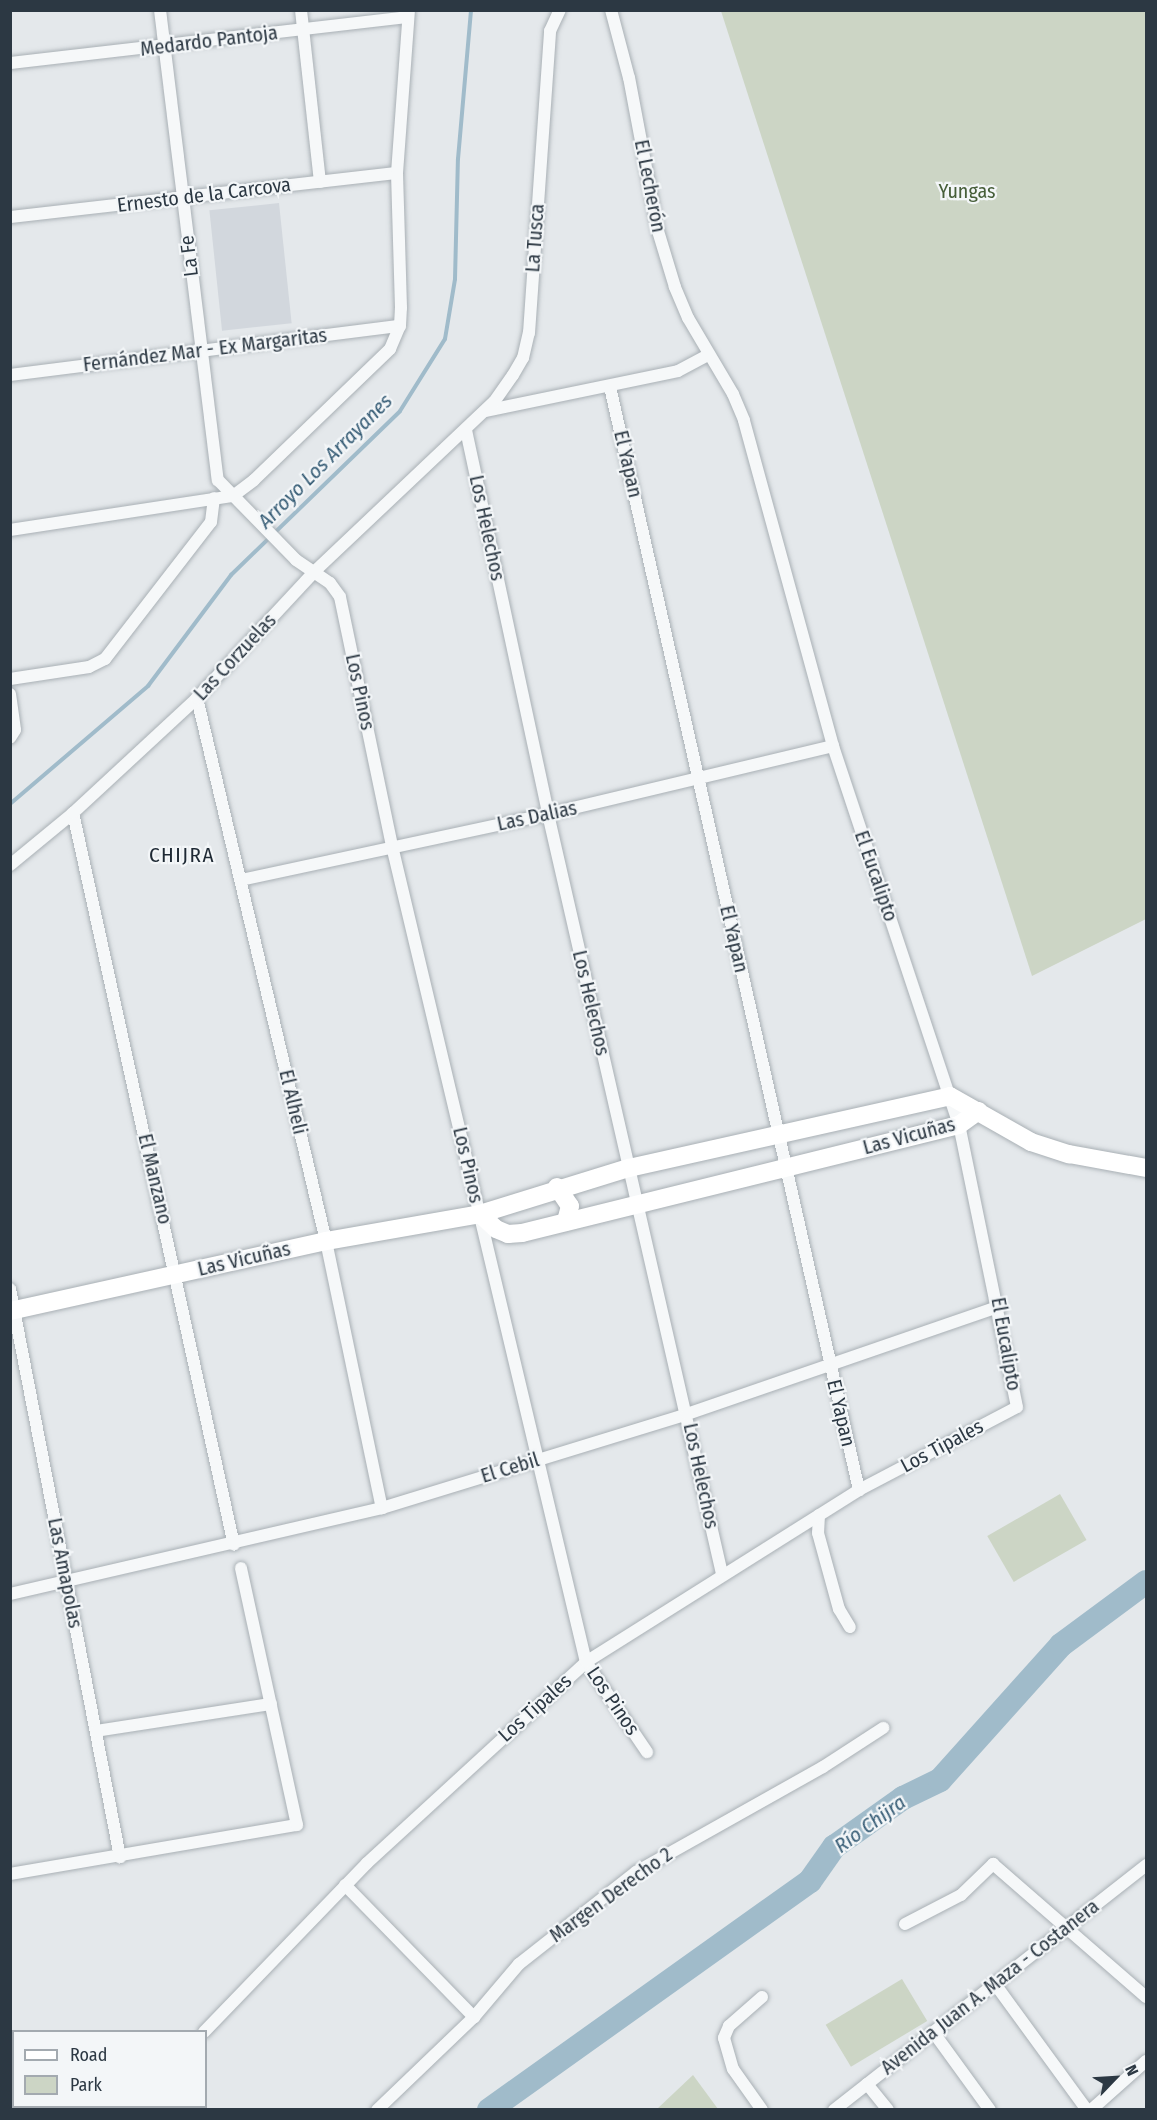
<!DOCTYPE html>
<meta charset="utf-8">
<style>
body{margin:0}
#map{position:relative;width:1157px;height:2120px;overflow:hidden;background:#e4e8eb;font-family:"Fira Sans Condensed",sans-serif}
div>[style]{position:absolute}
.built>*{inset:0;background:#d2d7dd;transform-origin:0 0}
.green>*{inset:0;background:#ccd5c5;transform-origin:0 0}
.stream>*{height:4px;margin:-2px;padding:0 2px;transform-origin:2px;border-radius:2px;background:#a0bbca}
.river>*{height:24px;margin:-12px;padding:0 12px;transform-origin:12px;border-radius:12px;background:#a0bbca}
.roads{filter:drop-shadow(0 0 2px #a9b0b5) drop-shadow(0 0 2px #a9b0b5)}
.street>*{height:12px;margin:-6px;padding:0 6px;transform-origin:6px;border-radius:6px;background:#f6f8f9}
.secondary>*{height:18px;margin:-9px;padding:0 9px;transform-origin:9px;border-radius:9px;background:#fff}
span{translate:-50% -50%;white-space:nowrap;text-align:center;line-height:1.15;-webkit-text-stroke:4.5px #f3f6f8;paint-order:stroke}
.street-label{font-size:20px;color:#2c3843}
.park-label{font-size:20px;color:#465e39}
.water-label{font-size:21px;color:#375d76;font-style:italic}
.neighbourhood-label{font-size:21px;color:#1e2934;letter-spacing:1.5px}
.frame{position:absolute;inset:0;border:12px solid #2c3843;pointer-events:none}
.legend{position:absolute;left:12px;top:2030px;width:195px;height:78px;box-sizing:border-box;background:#f3f6f8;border:2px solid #a3aab0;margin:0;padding:8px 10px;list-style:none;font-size:18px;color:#2c3843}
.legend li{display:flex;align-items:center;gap:12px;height:30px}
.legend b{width:30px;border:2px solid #a3aab0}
.north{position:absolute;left:1085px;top:2048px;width:60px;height:60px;-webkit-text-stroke:4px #f3f6f8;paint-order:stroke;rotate:65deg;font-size:16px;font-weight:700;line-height:24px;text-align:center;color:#2c3843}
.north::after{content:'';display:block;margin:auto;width:21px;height:27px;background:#2c3843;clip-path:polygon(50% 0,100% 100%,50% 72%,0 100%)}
</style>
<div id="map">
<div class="built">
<i style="left:279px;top:203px;width:121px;height:70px;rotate:84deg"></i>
</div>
<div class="green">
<i style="clip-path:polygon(721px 11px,1146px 11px,1146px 919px,1032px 976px)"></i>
<i style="left:1060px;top:1494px;width:53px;height:84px;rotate:60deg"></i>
<i style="left:902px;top:1979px;width:49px;height:89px;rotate:59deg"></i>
<i style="clip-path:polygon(693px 2075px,718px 2109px,657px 2109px)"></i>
</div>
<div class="stream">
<i style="left:10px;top:804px;width:182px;rotate:-40.5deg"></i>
<i style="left:148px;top:686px;width:139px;rotate:-53.2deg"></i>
<i style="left:231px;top:575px;width:235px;rotate:-44.1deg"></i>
<i style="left:400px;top:411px;width:85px;rotate:-58deg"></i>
<i style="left:445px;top:339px;width:61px;rotate:-80.5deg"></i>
<i style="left:455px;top:279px;width:120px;rotate:-88.6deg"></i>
<i style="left:458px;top:159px;width:150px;rotate:-85deg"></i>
</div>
<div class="river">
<i style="left:489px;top:2110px;width:394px;rotate:-35.5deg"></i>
<i style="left:810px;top:1881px;width:42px;rotate:-54.8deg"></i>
<i style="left:834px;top:1847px;width:85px;rotate:-35.4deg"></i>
<i style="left:903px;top:1798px;width:41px;rotate:-25.9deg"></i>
<i style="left:940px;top:1780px;width:181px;rotate:-48.1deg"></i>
<i style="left:1061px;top:1645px;width:106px;rotate:-36.5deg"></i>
</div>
<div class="roads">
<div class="street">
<i style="left:160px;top:10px;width:474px;rotate:83deg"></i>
<i style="left:218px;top:480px;width:112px;rotate:45.7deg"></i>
<i style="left:296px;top:560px;width:41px;rotate:34.1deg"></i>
<i style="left:330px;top:583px;width:17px;rotate:54deg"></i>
<i style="left:340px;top:597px;width:254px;rotate:78.2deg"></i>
<i style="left:392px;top:846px;width:839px;rotate:76.63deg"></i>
<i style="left:586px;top:1662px;width:109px;rotate:55.9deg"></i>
<i style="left:301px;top:10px;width:173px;rotate:83.7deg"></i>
<i style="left:10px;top:63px;width:400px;rotate:-6.6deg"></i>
<i style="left:10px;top:217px;width:389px;rotate:-6.5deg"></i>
<i style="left:10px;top:375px;width:393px;rotate:-7.2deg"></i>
<i style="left:610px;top:387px;width:1131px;rotate:77.28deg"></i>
<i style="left:485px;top:411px;width:197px;rotate:-11.7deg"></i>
<i style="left:678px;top:371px;width:34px;rotate:-28deg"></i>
<i style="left:466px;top:430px;width:393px;rotate:77.9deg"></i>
<i style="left:548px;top:814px;width:780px;rotate:77.1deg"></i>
<i style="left:10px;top:530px;width:226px;rotate:-8.7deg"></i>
<i style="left:233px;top:496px;width:26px;rotate:-37deg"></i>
<i style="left:254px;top:480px;width:189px;rotate:-43.9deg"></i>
<i style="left:390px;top:349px;width:25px;rotate:-67deg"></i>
<i style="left:400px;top:326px;width:18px;rotate:-87deg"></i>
<i style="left:401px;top:308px;width:135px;rotate:-91.7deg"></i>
<i style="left:397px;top:173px;width:163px;rotate:-85.8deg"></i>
<i style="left:10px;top:679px;width:80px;rotate:-8.6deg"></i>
<i style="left:89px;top:667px;width:18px;rotate:-27deg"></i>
<i style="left:105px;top:659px;width:173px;rotate:-52.3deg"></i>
<i style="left:211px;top:522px;width:24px;rotate:-83deg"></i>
<i style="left:10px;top:694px;width:36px;rotate:82deg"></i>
<i style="left:15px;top:730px;width:9px;rotate:122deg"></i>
<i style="left:197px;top:698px;width:558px;rotate:76.64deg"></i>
<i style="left:326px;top:1241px;width:273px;rotate:78.2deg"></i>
<i style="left:73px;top:813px;width:749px;rotate:77.6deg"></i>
<i style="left:10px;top:865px;width:82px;rotate:-39.5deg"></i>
<i style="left:73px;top:813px;width:169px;rotate:-42.8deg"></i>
<i style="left:197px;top:698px;width:173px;rotate:-47.1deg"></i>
<i style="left:315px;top:571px;width:246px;rotate:-43.4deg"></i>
<i style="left:494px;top:402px;width:33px;rotate:-55deg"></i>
<i style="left:513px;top:375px;width:20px;rotate:-60deg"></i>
<i style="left:523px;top:358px;width:26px;rotate:-77deg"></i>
<i style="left:529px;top:333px;width:303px;rotate:-86deg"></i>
<i style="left:550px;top:31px;width:23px;rotate:-65deg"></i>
<i style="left:241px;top:880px;width:314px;rotate:-12.1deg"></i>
<i style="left:548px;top:814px;width:293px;rotate:-13.4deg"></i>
<i style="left:10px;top:1289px;width:579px;rotate:79.04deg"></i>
<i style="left:819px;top:1515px;width:18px;rotate:93deg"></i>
<i style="left:818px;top:1533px;width:79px;rotate:74.6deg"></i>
<i style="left:839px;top:1609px;width:21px;rotate:59deg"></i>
<i style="left:10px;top:1594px;width:382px;rotate:-13deg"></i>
<i style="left:382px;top:1508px;width:319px;rotate:-17.1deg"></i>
<i style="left:687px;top:1414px;width:331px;rotate:-19deg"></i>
<i style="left:96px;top:1731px;width:177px;rotate:-8.8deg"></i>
<i style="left:10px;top:1874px;width:291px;rotate:-9.7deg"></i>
<i style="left:297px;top:1825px;width:263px;rotate:-102.3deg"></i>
<i style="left:345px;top:1885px;width:185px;rotate:45.7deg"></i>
<i style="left:905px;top:1924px;width:63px;rotate:-27.4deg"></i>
<i style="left:961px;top:1895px;width:45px;rotate:-44.1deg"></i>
<i style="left:993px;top:1864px;width:203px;rotate:41deg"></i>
<i style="left:995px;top:1984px;width:156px;rotate:53.9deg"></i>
<i style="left:762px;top:1997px;width:44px;rotate:138.7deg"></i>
<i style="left:729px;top:2026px;width:13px;rotate:113deg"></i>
<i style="left:724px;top:2038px;width:32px;rotate:74deg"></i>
<i style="left:733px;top:2069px;width:50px;rotate:54.7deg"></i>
<i style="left:204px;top:2032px;width:235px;rotate:-46deg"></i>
<i style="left:367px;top:1863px;width:297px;rotate:-42.5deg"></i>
<i style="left:586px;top:1662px;width:323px;rotate:-32.2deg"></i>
<i style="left:859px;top:1490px;width:178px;rotate:-27.7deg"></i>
<i style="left:1017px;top:1407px;width:288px;rotate:-101.6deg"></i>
<i style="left:959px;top:1125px;width:399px;rotate:-108.4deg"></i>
<i style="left:833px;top:746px;width:338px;rotate:-105.3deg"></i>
<i style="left:744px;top:420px;width:28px;rotate:-113deg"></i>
<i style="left:733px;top:394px;width:88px;rotate:-120.6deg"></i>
<i style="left:688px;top:318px;width:34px;rotate:-113deg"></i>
<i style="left:675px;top:287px;width:59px;rotate:-106.9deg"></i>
<i style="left:658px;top:231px;width:156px;rotate:-100.7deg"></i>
<i style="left:629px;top:78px;width:70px;rotate:-104.8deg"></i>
<i style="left:934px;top:2033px;width:95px;rotate:54deg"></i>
<i style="left:867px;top:2084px;width:33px;rotate:51deg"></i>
<i style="left:112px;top:2110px;width:6px;rotate:-39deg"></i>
<i style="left:377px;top:2110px;width:134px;rotate:-43.8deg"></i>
<i style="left:474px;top:2017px;width:70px;rotate:-49.7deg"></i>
<i style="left:519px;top:1964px;width:149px;rotate:-38.2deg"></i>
<i style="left:636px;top:1872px;width:214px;rotate:-29.3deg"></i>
<i style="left:823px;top:1767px;width:72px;rotate:-33deg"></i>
<i style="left:834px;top:2110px;width:397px;rotate:-38.1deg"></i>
<i style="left:1091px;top:2110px;width:74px;rotate:-41.7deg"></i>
</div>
<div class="secondary">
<i style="left:557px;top:1187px;width:23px;rotate:56deg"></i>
<i style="left:570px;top:1206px;width:16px;rotate:105deg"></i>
<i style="left:480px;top:1214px;width:22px;rotate:43deg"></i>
<i style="left:496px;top:1229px;width:13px;rotate:23deg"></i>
<i style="left:508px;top:1234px;width:14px;rotate:-4deg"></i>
<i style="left:522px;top:1233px;width:450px;rotate:-13.9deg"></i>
<i style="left:959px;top:1125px;width:24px;rotate:-36deg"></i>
<i style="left:10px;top:1311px;width:324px;rotate:-12.5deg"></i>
<i style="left:326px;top:1241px;width:156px;rotate:-9.9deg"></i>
<i style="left:480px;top:1214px;width:156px;rotate:-17.2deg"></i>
<i style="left:629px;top:1168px;width:329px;rotate:-12.6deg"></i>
<i style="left:950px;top:1096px;width:93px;rotate:29.6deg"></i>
<i style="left:1031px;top:1142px;width:40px;rotate:18deg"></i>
<i style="left:1069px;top:1154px;width:78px;rotate:10.3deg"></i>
</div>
</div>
<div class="street-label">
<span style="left:209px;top:41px;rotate:-7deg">Medardo Pantoja</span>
<span style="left:650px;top:186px;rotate:79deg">El Lecherón</span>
<span style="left:204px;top:195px;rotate:-7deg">Ernesto de la Carcova</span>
<span style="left:535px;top:238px;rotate:-86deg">La Tusca</span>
<span style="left:189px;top:256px;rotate:-97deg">La Fe</span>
<span style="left:205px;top:350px;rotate:-7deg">Fernández Mar - Ex Margaritas</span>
<span style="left:628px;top:464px;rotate:77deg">El Yapan</span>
<span style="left:487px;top:528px;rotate:78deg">Los Helechos</span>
<span style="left:235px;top:657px;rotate:-47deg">Las Corzuelas</span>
<span style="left:360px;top:692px;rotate:78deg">Los Pinos</span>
<span style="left:537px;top:816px;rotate:-12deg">Las Dalias</span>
<span style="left:876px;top:876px;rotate:71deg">El Eucalipto</span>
<span style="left:734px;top:939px;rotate:77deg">El Yapan</span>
<span style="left:591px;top:1003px;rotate:77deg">Los Helechos</span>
<span style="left:293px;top:1102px;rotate:77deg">El Alheli</span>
<span style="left:909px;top:1136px;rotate:-15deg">Las Vicuñas</span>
<span style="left:468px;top:1165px;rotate:77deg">Los Pinos</span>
<span style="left:155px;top:1179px;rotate:77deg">El Manzano</span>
<span style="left:244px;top:1259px;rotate:-13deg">Las Vicuñas</span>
<span style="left:1006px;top:1344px;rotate:80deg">El Eucalipto</span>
<span style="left:841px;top:1413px;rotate:77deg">El Yapan</span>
<span style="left:942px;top:1446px;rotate:-28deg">Los Tipales</span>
<span style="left:510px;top:1468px;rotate:-17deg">El Cebil</span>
<span style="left:701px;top:1476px;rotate:78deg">Los Helechos</span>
<span style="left:65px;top:1573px;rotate:79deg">Las Amapolas</span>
<span style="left:613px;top:1701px;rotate:56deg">Los Pinos</span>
<span style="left:535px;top:1708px;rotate:-42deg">Los Tipales</span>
<span style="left:611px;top:1895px;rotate:-36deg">Margen Derecho 2</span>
<span style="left:990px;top:1987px;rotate:-38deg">Avenida Juan A. Maza - Costanera</span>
</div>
<div class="park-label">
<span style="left:967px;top:191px">Yungas</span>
</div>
<div class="water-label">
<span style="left:325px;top:461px;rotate:-45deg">Arroyo Los Arrayanes</span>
<span style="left:870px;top:1824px;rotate:-36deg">Río Chijra</span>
</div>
<div class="neighbourhood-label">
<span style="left:182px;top:855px">CHIJRA</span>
</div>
<div class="frame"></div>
<ul class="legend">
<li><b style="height:8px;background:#fff"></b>Road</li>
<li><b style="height:16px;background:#ccd5c5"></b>Park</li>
</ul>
<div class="north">N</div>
</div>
